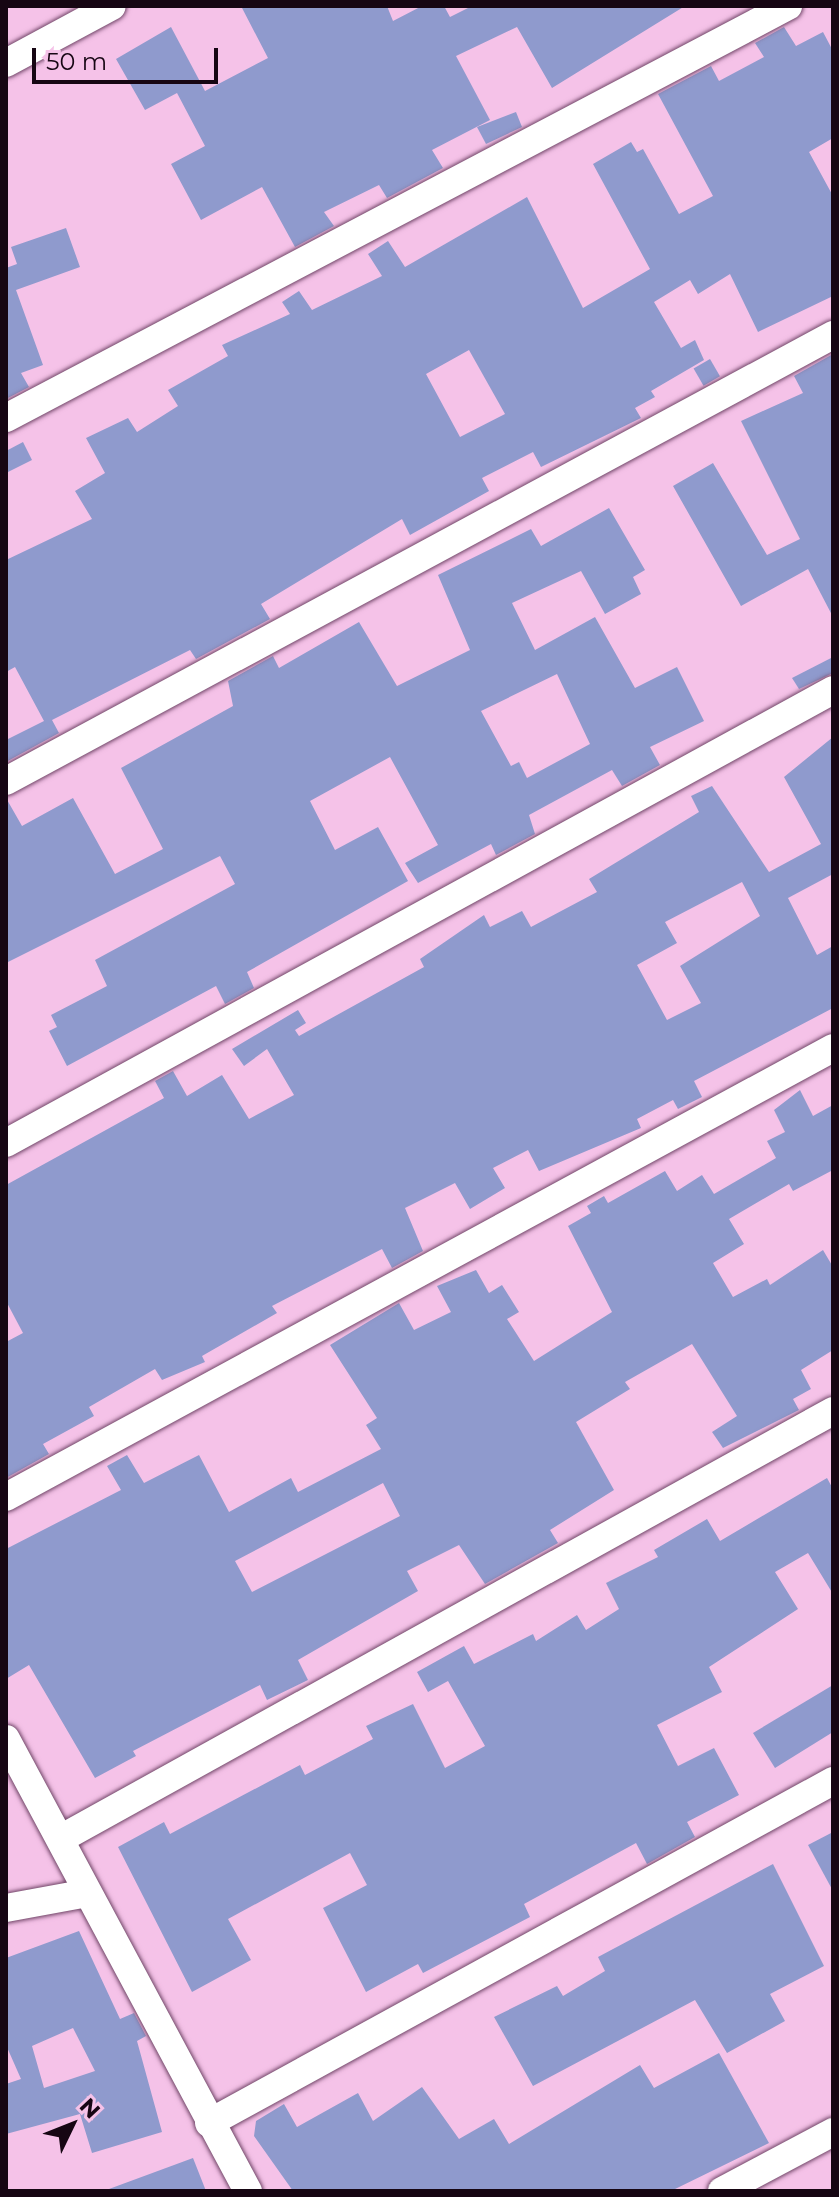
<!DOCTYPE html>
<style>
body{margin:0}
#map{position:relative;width:839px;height:2197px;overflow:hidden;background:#f5c2e8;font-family:Montserrat,sans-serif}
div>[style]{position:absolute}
.building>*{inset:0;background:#8f9acd;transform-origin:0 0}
.roads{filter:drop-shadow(0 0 2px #714668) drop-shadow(0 0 2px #714668)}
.minor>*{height:28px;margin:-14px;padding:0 14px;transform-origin:14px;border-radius:14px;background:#fff}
span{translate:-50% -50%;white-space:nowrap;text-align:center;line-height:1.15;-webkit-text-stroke:8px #f5c2e8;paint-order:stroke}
.frame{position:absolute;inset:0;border:8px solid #160613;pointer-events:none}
.north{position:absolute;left:32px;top:2085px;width:80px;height:80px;-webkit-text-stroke:6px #f5c2e8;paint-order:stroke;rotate:47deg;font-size:22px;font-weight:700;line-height:32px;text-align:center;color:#160613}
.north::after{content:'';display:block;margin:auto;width:28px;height:36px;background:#160613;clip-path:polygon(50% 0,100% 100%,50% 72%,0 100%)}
.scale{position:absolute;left:32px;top:48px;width:186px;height:36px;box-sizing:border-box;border:4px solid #160613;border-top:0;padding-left:10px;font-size:24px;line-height:28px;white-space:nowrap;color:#160613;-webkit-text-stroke:6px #f5c2e8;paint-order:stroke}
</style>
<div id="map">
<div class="building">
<i style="clip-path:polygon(241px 6px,387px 6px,393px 21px,422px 6px,444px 6px,450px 17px,472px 6px,685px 6px,552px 88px,517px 27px,456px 56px,490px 120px,432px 150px,443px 168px,387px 198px,379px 185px,324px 212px,334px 226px,295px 247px,262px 187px,201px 220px,171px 164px,205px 146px,177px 93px,145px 110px,116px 59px,171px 27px,205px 91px,268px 58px)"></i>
<i style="clip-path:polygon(evenodd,784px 27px,796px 46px,823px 32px,833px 51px,833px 138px,809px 152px,833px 196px,833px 296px,758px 332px,730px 274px,698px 294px,690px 280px,654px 302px,681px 348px,695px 340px,704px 360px,651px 391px,655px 397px,635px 408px,641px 418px,541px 467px,533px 452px,482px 478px,489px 491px,410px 535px,402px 519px,261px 604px,270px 619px,196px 659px,190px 650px,52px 720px,59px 733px,6px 762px,6px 740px,44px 721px,15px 667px,6px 672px,6px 560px,92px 519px,75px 491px,105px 473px,86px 438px,128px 418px,137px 432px,178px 406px,168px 390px,228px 356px,222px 345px,290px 314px,282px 302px,299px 291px,312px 310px,382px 276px,368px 254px,388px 241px,405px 267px,527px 197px,583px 308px,650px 269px,593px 164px,631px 142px,637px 152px,643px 149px,679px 214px,713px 196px,658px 94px,711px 66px,719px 81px,764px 57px,755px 43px,784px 27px,469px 350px,505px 414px,460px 437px,426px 374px,469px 350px)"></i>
<i style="clip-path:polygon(516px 112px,522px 127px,486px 144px,477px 127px)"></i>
<i style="clip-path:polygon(66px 228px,80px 267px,16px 290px,43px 365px,21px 373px,29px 387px,6px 399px,6px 268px,17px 264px,11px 247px)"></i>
<i style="clip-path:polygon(833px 354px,833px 617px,808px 569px,741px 606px,673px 486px,713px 463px,767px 555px,800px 539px,741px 421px,803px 393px,794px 376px)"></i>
<i style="left:710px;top:359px;width:20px;height:19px;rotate:60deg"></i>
<i style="clip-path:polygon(23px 442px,32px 460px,6px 473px,6px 451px)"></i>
<i style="clip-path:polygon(evenodd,609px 508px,645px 570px,633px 577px,641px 594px,605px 614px,581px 571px,512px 603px,535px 650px,595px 617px,635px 688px,677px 667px,704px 721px,650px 747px,660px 765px,622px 786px,612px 770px,529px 815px,535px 834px,496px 855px,491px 844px,418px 883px,405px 863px,438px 845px,390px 757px,310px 801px,335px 850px,378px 827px,408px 881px,247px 972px,254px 988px,225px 1004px,216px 986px,67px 1066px,49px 1031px,57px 1027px,51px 1015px,107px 986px,95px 960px,235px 884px,220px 856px,6px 963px,6px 798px,22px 826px,73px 798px,115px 874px,163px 849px,121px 768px,233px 706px,228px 681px,273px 656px,279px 668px,359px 622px,397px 686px,470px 650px,438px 575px,531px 529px,541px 546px,609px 508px,557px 674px,590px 744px,527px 778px,519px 762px,511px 766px,481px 711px,557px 674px)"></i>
<i style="clip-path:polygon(833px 657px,833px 673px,799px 689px,792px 678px)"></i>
<i style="clip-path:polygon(evenodd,833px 737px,833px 874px,788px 898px,817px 955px,833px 946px,833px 1008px,694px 1081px,702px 1097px,678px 1109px,673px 1100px,637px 1119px,641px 1128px,539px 1171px,528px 1150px,493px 1168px,505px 1188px,470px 1209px,455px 1183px,405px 1208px,423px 1251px,392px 1268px,382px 1249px,272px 1306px,277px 1313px,202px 1356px,205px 1362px,162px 1380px,155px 1369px,89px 1407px,94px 1416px,43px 1444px,49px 1454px,6px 1478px,6px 1342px,23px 1333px,6px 1301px,6px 1185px,164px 1098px,155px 1081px,173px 1071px,187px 1096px,222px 1075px,249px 1119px,294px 1095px,267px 1049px,244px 1066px,232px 1049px,298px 1010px,306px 1023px,295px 1030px,299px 1036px,424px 967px,420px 959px,484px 915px,490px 927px,522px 911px,531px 927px,597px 892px,589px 879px,699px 812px,691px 796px,712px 786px,769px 872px,821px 844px,784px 777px,833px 737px,742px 882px,760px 916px,680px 966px,701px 1003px,667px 1020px,637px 965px,677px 943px,665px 922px,742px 882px)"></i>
<i style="clip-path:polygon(evenodd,800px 1090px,813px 1116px,833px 1105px,833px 1170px,793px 1191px,789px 1184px,729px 1219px,744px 1244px,713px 1263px,733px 1297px,767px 1279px,770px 1285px,823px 1250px,833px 1267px,833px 1350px,801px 1370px,811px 1389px,793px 1399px,799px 1410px,723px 1448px,712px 1432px,737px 1416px,692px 1344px,625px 1382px,630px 1389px,576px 1422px,614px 1490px,550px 1530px,558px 1543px,485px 1584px,459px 1545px,407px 1571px,418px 1591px,298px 1660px,308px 1680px,267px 1700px,260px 1685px,133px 1751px,136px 1756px,95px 1778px,29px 1665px,6px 1679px,6px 1549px,121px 1490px,107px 1466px,127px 1455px,144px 1483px,199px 1455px,229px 1512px,291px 1478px,298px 1492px,381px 1449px,366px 1425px,377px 1418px,330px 1345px,399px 1303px,414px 1330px,451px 1312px,437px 1286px,476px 1270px,489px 1293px,502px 1285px,519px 1312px,507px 1319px,534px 1361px,612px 1312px,568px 1226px,591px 1213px,587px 1206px,604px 1196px,608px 1203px,665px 1171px,677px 1191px,702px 1175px,714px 1194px,776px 1158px,767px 1141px,785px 1132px,774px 1110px,800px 1090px,383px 1483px,400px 1516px,252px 1592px,235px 1561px,383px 1483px)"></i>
<i style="clip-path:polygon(827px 1478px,833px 1489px,833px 1594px,808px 1553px,775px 1572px,798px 1609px,709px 1667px,722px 1692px,657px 1725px,678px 1766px,714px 1748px,739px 1795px,687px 1822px,695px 1837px,647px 1864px,636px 1843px,524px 1904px,530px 1917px,423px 1973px,418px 1964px,366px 1992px,323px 1908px,367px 1885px,350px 1853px,228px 1919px,251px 1960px,192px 1992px,118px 1847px,164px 1822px,170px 1834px,300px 1765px,305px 1775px,373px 1739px,366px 1726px,413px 1704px,445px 1768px,485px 1746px,448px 1681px,428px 1692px,417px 1672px,464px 1646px,474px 1664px,533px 1634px,536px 1641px,577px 1615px,586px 1630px,619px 1609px,606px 1583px,658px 1557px,654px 1550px,707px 1519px,720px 1541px)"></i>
<i style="clip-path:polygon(833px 1685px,833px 1732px,775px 1768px,753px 1733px)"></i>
<i style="clip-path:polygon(833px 1832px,833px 1891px,808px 1845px)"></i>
<i style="clip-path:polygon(773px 1864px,824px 1966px,770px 1994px,785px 2021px,727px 2053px,695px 2000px,533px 2086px,494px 2017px,557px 1986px,563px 1996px,605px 1971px,598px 1957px)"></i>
<i style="clip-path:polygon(evenodd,79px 1931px,120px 2019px,134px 2013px,146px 2036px,137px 2041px,162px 2132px,92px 2153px,80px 2114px,6px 2134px,6px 2084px,21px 2079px,6px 2045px,6px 1958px,79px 1931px,73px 2028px,95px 2071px,44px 2088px,32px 2046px,73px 2028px)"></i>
<i style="clip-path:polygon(719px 2053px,769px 2143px,671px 2191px,293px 2191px,254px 2136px,256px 2121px,284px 2104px,297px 2127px,358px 2093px,373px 2121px,422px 2087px,459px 2139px,494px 2119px,509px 2144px,640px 2065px,654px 2088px)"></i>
<i style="clip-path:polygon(193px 2158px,206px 2191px,109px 2191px,109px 2189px)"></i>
</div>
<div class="roads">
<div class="minor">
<i style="left:6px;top:63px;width:120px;rotate:-28.3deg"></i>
<i style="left:6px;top:418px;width:884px;rotate:-27.78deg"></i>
<i style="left:6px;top:781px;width:940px;rotate:-28.34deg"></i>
<i style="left:6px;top:1143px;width:943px;rotate:-28.71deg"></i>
<i style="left:6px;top:1497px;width:941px;rotate:-28.5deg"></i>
<i style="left:6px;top:1739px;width:513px;rotate:61.84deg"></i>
<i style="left:62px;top:1838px;width:881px;rotate:-28.98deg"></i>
<i style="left:6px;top:1908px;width:83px;rotate:-10.4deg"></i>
<i style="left:209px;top:2123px;width:712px;rotate:-28.73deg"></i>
<i style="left:722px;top:2191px;width:126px;rotate:-28deg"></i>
</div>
</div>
<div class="frame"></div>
<div class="north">N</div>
<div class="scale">50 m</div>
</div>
